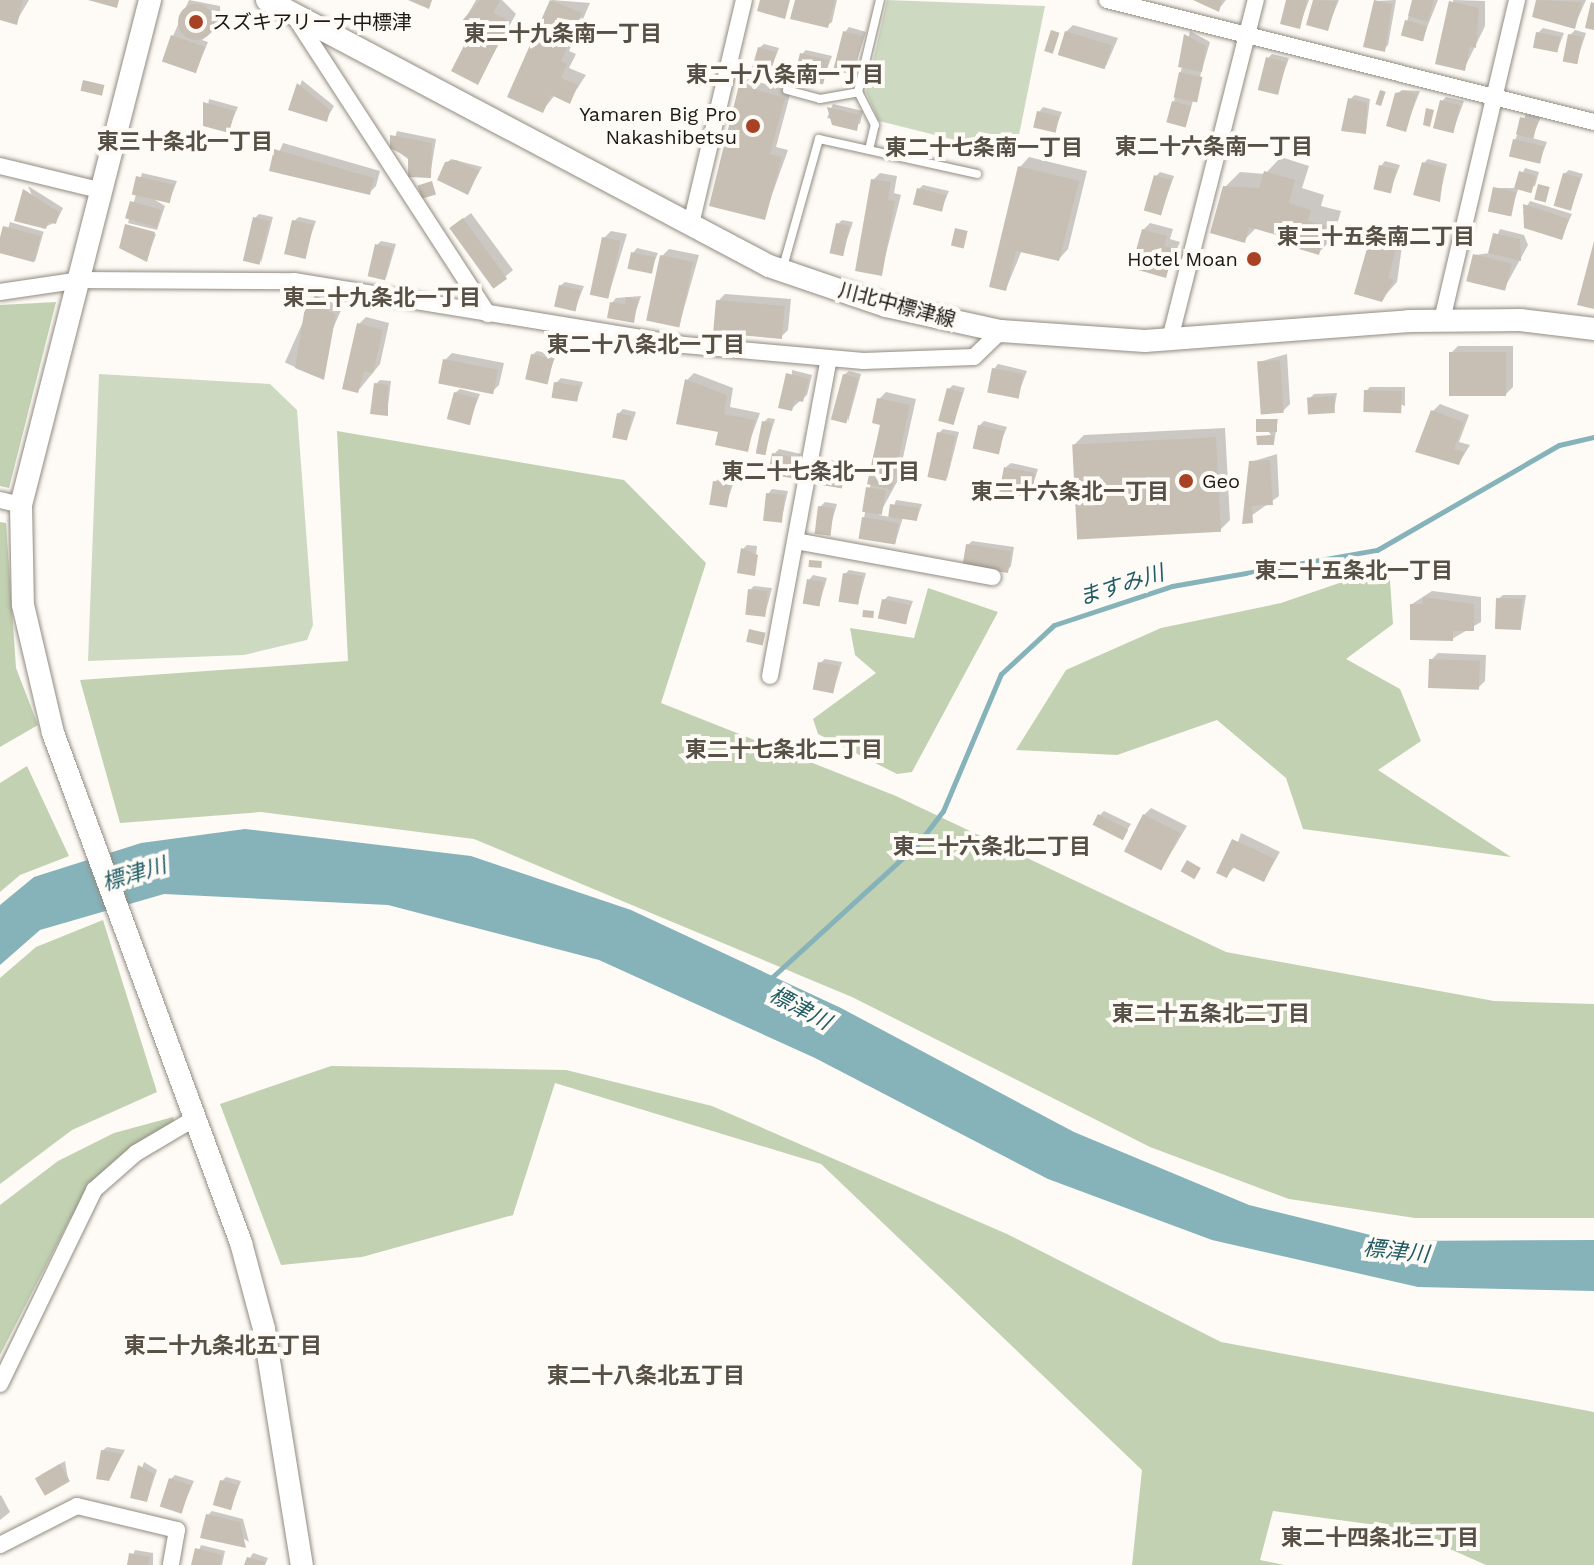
<!DOCTYPE html>
<meta charset="utf-8">
<style>
body{margin:0}
#map{position:relative;width:1594px;height:1565px;overflow:hidden;background:#fefbf6;font-family:"Work Sans","Noto Sans JP",sans-serif}
div>[style]{position:absolute}
.green>*{inset:0;background:#cddac1}
.forest>*{inset:0;background:#c1d1b1}
.water>*{inset:0;background:#86b2b9}
.shadow>*{inset:0;background:#0003;transform-origin:0 0}
.stream>*{height:5px;margin:-2.5px;padding:0 2.5px;transform-origin:2.5px;border-radius:2.5px;background:#86b2b9}
.building>*{inset:0;background:#c7bfb4;transform-origin:0 0}
.round{border-radius:50%}
.roads{filter:drop-shadow(0 0 2px #928b80) drop-shadow(0 0 2px #928b80)}
.lane>*{height:8px;margin:-4px;padding:0 4px;transform-origin:4px;border-radius:4px;background:#fff}
.street>*{height:16px;margin:-8px;padding:0 8px;transform-origin:8px;border-radius:8px;background:#fff}
.secondary>*{height:22px;margin:-11px;padding:0 11px;transform-origin:11px;border-radius:11px;background:#fff}
.dots>*{width:22px;height:22px;translate:-50% -50%;box-sizing:border-box;border:4px solid #fefbf6;border-radius:50%}
span{translate:-50% -50%;white-space:nowrap;text-align:center;line-height:1.15;-webkit-text-stroke:8px #fefbf6;paint-order:stroke}
.poi-label{font-size:20px;color:#1c1915}
.left{translate:0 -50%;text-align:left}
.right{translate:-100% -50%;text-align:right}
.street-label{font-size:20px;color:#1c1915}
.neighbourhood-label{font-size:22px;color:#575046;font-weight:700}
.water-label{font-size:22px;color:#205c65;font-style:italic}
</style>
<div id="map">
<div class="green">
<i style="clip-path:polygon(887px 0,1045px 6px,1015px 155px,879px 121px,866px 92px)"></i>
<i style="clip-path:polygon(99px 374px,270px 384px,297px 410px,313px 625px,307px 640px,244px 655px,88px 661px)"></i>
</div>
<div class="forest">
<i style="clip-path:polygon(56px 302px,9px 488px,0 486px,0 305px)"></i>
<i style="clip-path:polygon(337px 431px,624px 480px,706px 563px,661px 703px,896px 796px,1226px 952px,1494px 1001px,1594px 1004px,1594px 1218px,1415px 1218px,1289px 1199px,1150px 1147px,852px 997px,474px 839px,261px 812px,120px 823px,80px 680px,348px 661px)"></i>
<i style="clip-path:polygon(0 522px,6px 523px,16px 668px,38px 725px,0 747px)"></i>
<i style="clip-path:polygon(1389px 566px,1393px 624px,1346px 659px,1400px 689px,1421px 741px,1378px 770px,1511px 857px,1303px 829px,1286px 778px,1217px 720px,1117px 755px,1016px 750px,1066px 670px,1161px 628px,1281px 603px)"></i>
<i style="clip-path:polygon(928px 588px,998px 612px,912px 772px,897px 774px,818px 734px,813px 719px,876px 673px,855px 655px,850px 628px,914px 638px)"></i>
<i style="clip-path:polygon(27px 766px,69px 856px,20px 875px,0 892px,0 783px)"></i>
<i style="clip-path:polygon(103px 920px,157px 1092px,72px 1130px,0 1184px,0 978px,36px 947px)"></i>
<i style="clip-path:polygon(331px 1066px,566px 1070px,712px 1106px,1007px 1234px,1221px 1342px,1594px 1412px,1594px 1565px,1486px 1565px,1405px 1529px,1273px 1511px,1260px 1560px,1284px 1565px,1132px 1565px,1142px 1470px,821px 1164px,555px 1083px,513px 1215px,362px 1257px,281px 1265px,220px 1104px)"></i>
<i style="clip-path:polygon(173px 1117px,175px 1125px,114px 1163px,70px 1219px,0 1355px,0 1205px,58px 1161px,114px 1133px)"></i>
</div>
<div class="water">
<i style="clip-path:polygon(245px 829px,471px 856px,631px 910px,841px 1008px,1074px 1132px,1249px 1205px,1395px 1241px,1594px 1240px,1594px 1291px,1418px 1287px,1212px 1240px,1048px 1179px,815px 1058px,599px 960px,388px 905px,164px 894px,40px 930px,0 965px,0 905px,34px 877px,141px 843px)"></i>
</div>
<div class="shadow">
<i style="clip-path:polygon(0 0,29px 0,16px 22px,0 18px)"></i>
<i style="clip-path:polygon(189px 0,220px 6px,221px 25px,202px 40px,208px 42px,196px 71px,173px 36px)"></i>
<i style="clip-path:polygon(476px 0,502px 0,516px 14px,477px 82px,476px 27px,464px 21px)"></i>
<i style="clip-path:polygon(552px 0,590px 3px,569px 51px,576px 54px,569px 68px,586px 75px,569px 101px,555px 95px,543px 110px,510px 96px)"></i>
<i style="clip-path:polygon(797px 0,837px 0,832px 22px,827px 26px)"></i>
<i style="clip-path:polygon(1195px 0,1226px 0,1218px 10px)"></i>
<i style="clip-path:polygon(1288px 0,1309px 0,1299px 27px)"></i>
<i style="clip-path:polygon(1315px 0,1339px 0,1327px 29px,1309px 24px)"></i>
<i style="clip-path:polygon(1396px 0,1388px 45px,1384px 49px,1376px 1px)"></i>
<i style="clip-path:polygon(1414px 0,1438px 0,1422px 40px,1407px 21px)"></i>
<i style="clip-path:polygon(1453px 0,1485px 1px,1485px 26px,1464px 69px)"></i>
<i style="clip-path:polygon(1538px 0,1586px 0,1574px 27px,1534px 16px)"></i>
<i style="clip-path:polygon(1073px 25px,1118px 38px,1106px 66px,1066px 32px)"></i>
<i style="clip-path:polygon(849px 27px,866px 32px,853px 73px,845px 32px)"></i>
<i style="clip-path:polygon(1543px 28px,1564px 33px,1557px 51px,1538px 33px)"></i>
<i style="clip-path:polygon(1575px 30px,1586px 33px,1576px 63px,1570px 35px)"></i>
<i style="clip-path:polygon(1190px 31px,1210px 42px,1186px 125px,1174px 102px)"></i>
<i style="clip-path:polygon(764px 44px,779px 48px,768px 77px,759px 48px)"></i>
<i style="clip-path:polygon(806px 50px,832px 56px,822px 82px,802px 54px)"></i>
<i style="clip-path:polygon(1272px 54px,1289px 58px,1276px 94px,1268px 58px)"></i>
<i style="clip-path:polygon(748px 79px,791px 91px,776px 147px,788px 150px,764px 217px,741px 86px)"></i>
<i style="clip-path:polygon(302px 80px,334px 106px,326px 120px,291px 109px)"></i>
<i style="clip-path:polygon(1402px 90px,1420px 91px,1405px 129px,1397px 94px)"></i>
<i style="clip-path:polygon(1355px 95px,1370px 99px,1366px 132px,1350px 99px)"></i>
<i style="clip-path:polygon(1446px 97px,1464px 101px,1453px 131px,1442px 101px)"></i>
<i style="clip-path:polygon(209px 99px,238px 107px,228px 130px,205px 124px)"></i>
<i style="clip-path:polygon(833px 104px,863px 111px,860px 124px,827px 118px)"></i>
<i style="clip-path:polygon(1043px 107px,1062px 112px,1054px 132px,1039px 112px)"></i>
<i style="clip-path:polygon(1526px 114px,1541px 117px,1532px 138px,1547px 142px,1539px 163px,1515px 140px)"></i>
<i style="clip-path:polygon(397px 131px,436px 139px,430px 176px,392px 147px)"></i>
<i style="clip-path:polygon(283px 143px,380px 171px,376px 186px,369px 193px,272px 169px)"></i>
<i style="clip-path:polygon(1029px 157px,1087px 171px,1068px 249px,1059px 259px,1022px 250px,1006px 289px,1020px 167px)"></i>
<i style="clip-path:polygon(1281px 157px,1309px 166px,1302px 188px,1324px 195px,1321px 206px,1341px 211px,1333px 238px,1318px 253px,1304px 241px,1257px 227px,1244px 240px,1225px 187px,1240px 172px,1265px 174px)"></i>
<i style="clip-path:polygon(451px 159px,482px 167px,468px 192px,447px 163px)"></i>
<i style="clip-path:polygon(1428px 159px,1447px 164px,1439px 200px,1424px 163px)"></i>
<i style="clip-path:polygon(1385px 161px,1400px 165px,1390px 191px,1381px 166px)"></i>
<i style="clip-path:polygon(1525px 168px,1539px 172px,1535px 186px,1519px 187px,1509px 215px,1495px 188px,1516px 188px)"></i>
<i style="clip-path:polygon(1569px 170px,1583px 174px,1571px 208px,1564px 174px)"></i>
<i style="clip-path:polygon(1160px 172px,1174px 176px,1161px 213px,1156px 176px)"></i>
<i style="clip-path:polygon(142px 173px,177px 181px,169px 202px,152px 198px,165px 206px,157px 230px,128px 223px)"></i>
<i style="clip-path:polygon(880px 173px,897px 176px,894px 193px,901px 195px,881px 273px,873px 180px)"></i>
<i style="clip-path:polygon(923px 185px,949px 191px,941px 210px,919px 189px)"></i>
<i style="clip-path:polygon(28px 186px,63px 208px,56px 222px,45px 227px)"></i>
<i style="clip-path:polygon(1530px 201px,1572px 214px,1561px 238px,1523px 213px)"></i>
<i style="clip-path:polygon(471px 213px,513px 270px,494px 286px,459px 222px)"></i>
<i style="clip-path:polygon(259px 214px,273px 217px,261px 263px,255px 218px)"></i>
<i style="clip-path:polygon(299px 217px,316px 221px,303px 257px,294px 221px)"></i>
<i style="clip-path:polygon(842px 220px,853px 222px,842px 254px,838px 224px)"></i>
<i style="left:10px;top:222px;width:35px;height:31px;rotate:16deg"></i>
<i style="clip-path:polygon(1150px 223px,1173px 229px,1170px 239px,1180px 242px,1165px 276px,1143px 230px)"></i>
<i style="clip-path:polygon(126px 227px,156px 234px,147px 259px)"></i>
<i style="clip-path:polygon(1500px 229px,1524px 235px,1528px 245px,1504px 289px,1475px 255px,1490px 253px)"></i>
<i style="clip-path:polygon(611px 231px,627px 234px,608px 297px,604px 238px)"></i>
<i style="clip-path:polygon(1378px 232px,1403px 239px,1397px 282px,1381px 300px,1371px 239px)"></i>
<i style="clip-path:polygon(381px 241px,396px 244px,386px 278px,377px 245px)"></i>
<i style="clip-path:polygon(637px 248px,658px 253px,650px 272px,633px 253px)"></i>
<i style="clip-path:polygon(669px 249px,699px 255px,679px 326px,662px 256px)"></i>
<i style="clip-path:polygon(565px 282px,584px 286px,575px 309px,560px 286px)"></i>
<i style="clip-path:polygon(725px 294px,791px 299px,788px 330px,781px 337px,718px 301px)"></i>
<i style="left:315px;top:295px;width:30px;height:74px;rotate:24deg"></i>
<i style="clip-path:polygon(641px 296px,633px 320px,612px 303px,616px 298px)"></i>
<i style="clip-path:polygon(366px 317px,389px 323px,380px 364px,358px 391px,359px 324px)"></i>
<i style="clip-path:polygon(1458px 346px,1513px 346px,1513px 387px,1506px 394px,1451px 353px)"></i>
<i style="clip-path:polygon(537px 351px,556px 355px,546px 382px,532px 355px)"></i>
<i style="clip-path:polygon(452px 353px,504px 363px,499px 385px,492px 392px,445px 360px)"></i>
<i style="clip-path:polygon(1287px 354px,1290px 404px,1283px 411px,1259px 362px)"></i>
<i style="clip-path:polygon(998px 364px,1027px 371px,1017px 397px,994px 369px)"></i>
<i style="clip-path:polygon(792px 370px,812px 375px,807px 395px,791px 409px)"></i>
<i style="clip-path:polygon(849px 371px,861px 374px,848px 422px,844px 375px)"></i>
<i style="clip-path:polygon(694px 373px,733px 388px,730px 407px,760px 413px,747px 449px,720px 431px,687px 380px)"></i>
<i style="clip-path:polygon(561px 378px,583px 382px,577px 400px,556px 383px)"></i>
<i style="clip-path:polygon(380px 380px,391px 381px,387px 414px,376px 384px)"></i>
<i style="clip-path:polygon(953px 385px,965px 388px,954px 422px,948px 390px)"></i>
<i style="clip-path:polygon(1370px 387px,1405px 387px,1405px 406px,1366px 391px)"></i>
<i style="clip-path:polygon(460px 389px,480px 394px,469px 422px,455px 393px)"></i>
<i style="clip-path:polygon(886px 392px,916px 399px,898px 480px,879px 515px,890px 517px,896px 500px,922px 504px,917px 519px,903px 517px,895px 544px,864px 518px,882px 423px,879px 399px)"></i>
<i style="clip-path:polygon(1337px 393px,1334px 411px,1309px 399px,1314px 394px)"></i>
<i style="clip-path:polygon(1440px 404px,1469px 415px,1459px 442px,1470px 445px,1459px 463px,1433px 411px)"></i>
<i style="clip-path:polygon(623px 409px,636px 412px,627px 439px,618px 414px)"></i>
<i style="clip-path:polygon(768px 418px,775px 419px,765px 452px,764px 422px)"></i>
<i style="clip-path:polygon(1278px 419px,1274px 443px,1258px 437px,1271px 435px,1259px 419px)"></i>
<i style="clip-path:polygon(984px 421px,1007px 427px,997px 452px,979px 426px)"></i>
<i style="clip-path:polygon(1225px 428px,1230px 520px,1220px 530px,1074px 445px,1084px 435px)"></i>
<i style="clip-path:polygon(943px 429px,959px 432px,947px 479px,939px 433px)"></i>
<i style="clip-path:polygon(779px 449px,801px 454px,792px 477px,774px 454px)"></i>
<i style="clip-path:polygon(1277px 454px,1279px 496px,1244px 521px,1251px 462px)"></i>
<i style="clip-path:polygon(830px 460px,849px 463px,841px 487px,825px 464px)"></i>
<i style="clip-path:polygon(1011px 463px,1038px 469px,1029px 497px,1006px 467px)"></i>
<i style="clip-path:polygon(719px 478px,734px 481px,726px 506px,715px 482px)"></i>
<i style="clip-path:polygon(772px 489px,788px 491px,781px 521px,768px 494px)"></i>
<i style="clip-path:polygon(825px 502px,837px 504px,828px 535px,820px 507px)"></i>
<i style="clip-path:polygon(972px 541px,1014px 547px,1011px 566px,1007px 571px,968px 545px)"></i>
<i style="clip-path:polygon(747px 545px,757px 546px,754px 574px,743px 549px)"></i>
<i style="clip-path:polygon(849px 570px,866px 573px,858px 603px,845px 574px)"></i>
<i style="clip-path:polygon(813px 575px,827px 578px,819px 605px,809px 580px)"></i>
<i style="clip-path:polygon(754px 586px,772px 588px,765px 615px,750px 590px)"></i>
<i style="clip-path:polygon(1432px 591px,1481px 597px,1481px 622px,1452px 639px,1412px 604px)"></i>
<i style="clip-path:polygon(1503px 595px,1526px 595px,1521px 628px,1498px 599px)"></i>
<i style="clip-path:polygon(888px 596px,913px 601px,905px 623px,884px 600px)"></i>
<i style="clip-path:polygon(1438px 653px,1486px 655px,1485px 681px,1478px 688px,1431px 660px)"></i>
<i style="clip-path:polygon(825px 659px,842px 662px,833px 692px,820px 663px)"></i>
<i style="clip-path:polygon(1151px 808px,1187px 826px,1162px 868px,1144px 815px)"></i>
<i style="clip-path:polygon(1104px 811px,1131px 824px,1122px 838px,1100px 815px)"></i>
<i style="clip-path:polygon(1241px 833px,1280px 852px,1264px 880px,1235px 866px,1227px 876px)"></i>
<i style="clip-path:polygon(107px 1447px,125px 1450px,109px 1479px,102px 1451px)"></i>
<i style="clip-path:polygon(65px 1461px,68px 1479px,38px 1478px,42px 1474px)"></i>
<i style="clip-path:polygon(144px 1462px,157px 1470px,147px 1500px,133px 1497px)"></i>
<i style="clip-path:polygon(175px 1475px,194px 1481px,181px 1511px,171px 1479px)"></i>
<i style="clip-path:polygon(226px 1477px,241px 1481px,231px 1507px,222px 1481px)"></i>
<i style="clip-path:polygon(1px 1495px,10px 1512px,0 1520px,0 1496px)"></i>
<i style="clip-path:polygon(212px 1511px,243px 1519px,249px 1542px,208px 1515px)"></i>
<i style="clip-path:polygon(201px 1545px,225px 1551px,222px 1565px,193px 1565px)"></i>
<i style="clip-path:polygon(135px 1550px,153px 1553px,153px 1565px,129px 1565px)"></i>
<i style="clip-path:polygon(253px 1553px,268px 1558px,265px 1565px,246px 1565px)"></i>
</div>
<div class="stream">
<i style="left:769px;top:980px;width:200px;rotate:-42.4deg"></i>
<i style="left:917px;top:845px;width:43px;rotate:-52.6deg"></i>
<i style="left:943px;top:811px;width:149px;rotate:-67.1deg"></i>
<i style="left:1001px;top:674px;width:72px;rotate:-42.8deg"></i>
<i style="left:1054px;top:625px;width:124px;rotate:-18.3deg"></i>
<i style="left:1172px;top:586px;width:208px;rotate:-10deg"></i>
<i style="left:1377px;top:550px;width:210px;rotate:-30deg"></i>
<i style="left:1559px;top:445px;width:36px;rotate:-13deg"></i>
</div>
<div class="building">
<i style="clip-path:polygon(0 0,23px 0,17px 25px,0 20px)"></i>
<i style="clip-path:polygon(88px 0,119px 0,117px 8px)"></i>
<i style="clip-path:polygon(408px 0,432px 0,429px 9px)"></i>
<i style="clip-path:polygon(480px 0,500px 0,493px 13px,510px 21px,478px 85px,451px 71px,473px 28px,461px 22px)"></i>
<i style="clip-path:polygon(550px 0,582px 13px,561px 61px,567px 64px,561px 78px,578px 85px,570px 104px,551px 95px,543px 113px,507px 97px)"></i>
<i style="clip-path:polygon(760px 0,790px 0,785px 19px,757px 11px)"></i>
<i style="clip-path:polygon(795px 0,835px 0,828px 28px,790px 19px)"></i>
<i style="clip-path:polygon(1193px 0,1222px 0,1219px 12px)"></i>
<i style="clip-path:polygon(1286px 0,1307px 0,1300px 29px,1280px 24px)"></i>
<i style="clip-path:polygon(1313px 0,1337px 1px,1328px 31px,1306px 25px)"></i>
<i style="clip-path:polygon(1374px 0,1392px 4px,1385px 52px,1363px 47px)"></i>
<i style="clip-path:polygon(1412px 0,1434px 0,1428px 22px,1408px 16px)"></i>
<i style="clip-path:polygon(1536px 0,1582px 2px,1575px 29px,1532px 17px)"></i>
<i style="clip-path:polygon(1449px 1px,1479px 8px,1476px 48px,1470px 46px,1465px 71px,1435px 64px)"></i>
<i style="clip-path:polygon(1591px 2px,1594px 3px,1594px 30px,1585px 28px)"></i>
<i class="round" style="left:178px;top:4px;width:36px;height:36px"></i>
<i style="left:1405px;top:20px;width:23px;height:16px;rotate:15deg"></i>
<i style="left:1051px;top:30px;width:9px;height:22px;rotate:18deg"></i>
<i style="left:843px;top:31px;width:21px;height:40px;rotate:14deg"></i>
<i style="left:1065px;top:31px;width:49px;height:25px;rotate:17deg"></i>
<i style="left:1536px;top:32px;width:25px;height:16px;rotate:11deg"></i>
<i style="clip-path:polygon(1184px 34px,1206px 46px,1202px 72px,1178px 67px)"></i>
<i style="left:1568px;top:34px;width:15px;height:28px;rotate:11deg"></i>
<i style="left:171px;top:35px;width:36px;height:28px;rotate:19deg"></i>
<i style="left:758px;top:47px;width:19px;height:28px;rotate:16deg"></i>
<i style="left:800px;top:53px;width:30px;height:25px;rotate:14deg"></i>
<i style="left:1266px;top:57px;width:21px;height:34px;rotate:14deg"></i>
<i style="left:1179px;top:72px;width:24px;height:26px;rotate:12deg"></i>
<i style="left:83px;top:80px;width:22px;height:11px;rotate:13deg"></i>
<i style="clip-path:polygon(297px 83px,330px 110px,327px 122px,288px 110px)"></i>
<i style="clip-path:polygon(739px 85px,785px 98px,770px 154px,782px 157px,765px 220px,709px 206px)"></i>
<i style="left:1380px;top:90px;width:6px;height:15px;rotate:18deg"></i>
<i style="clip-path:polygon(1405px 91px,1417px 94px,1406px 132px,1386px 126px,1395px 93px)"></i>
<i style="clip-path:polygon(1348px 98px,1367px 103px,1366px 134px,1341px 131px)"></i>
<i style="left:1440px;top:100px;width:21px;height:29px;rotate:14deg"></i>
<i style="left:1172px;top:101px;width:20px;height:22px;rotate:15deg"></i>
<i style="clip-path:polygon(203px 102px,235px 111px,229px 133px,203px 126px)"></i>
<i style="clip-path:polygon(827px 107px,860px 115px,857px 131px,832px 125px)"></i>
<i style="clip-path:polygon(1426px 108px,1434px 110px,1430px 127px,1423px 125px)"></i>
<i style="left:1037px;top:111px;width:23px;height:17px;rotate:13deg"></i>
<i style="left:1520px;top:117px;width:18px;height:18px;rotate:13deg"></i>
<i style="clip-path:polygon(390px 135px,432px 143px,431px 178px,408px 177px,408px 157px,390px 148px)"></i>
<i style="left:1513px;top:139px;width:32px;height:18px;rotate:13deg"></i>
<i style="clip-path:polygon(274px 149px,374px 178px,370px 195px,269px 171px)"></i>
<i style="clip-path:polygon(456px 160px,479px 171px,468px 195px,437px 180px,445px 162px)"></i>
<i style="clip-path:polygon(1422px 162px,1444px 168px,1440px 202px,1413px 195px)"></i>
<i style="left:1379px;top:165px;width:18px;height:25px;rotate:13deg"></i>
<i style="clip-path:polygon(1018px 166px,1079px 181px,1059px 261px,1016px 251px,1006px 291px,989px 287px)"></i>
<i style="clip-path:polygon(1264px 171px,1295px 180px,1289px 203px,1311px 210px,1308px 221px,1327px 226px,1319px 255px,1299px 249px,1301px 242px,1249px 227px,1245px 243px,1210px 233px,1223px 186px,1259px 188px)"></i>
<i style="left:1519px;top:171px;width:18px;height:18px;rotate:16deg"></i>
<i style="left:1563px;top:173px;width:18px;height:34px;rotate:16deg"></i>
<i style="left:1154px;top:175px;width:18px;height:37px;rotate:16deg"></i>
<i style="left:136px;top:176px;width:39px;height:19px;rotate:13deg"></i>
<i style="clip-path:polygon(871px 179px,891px 182px,888px 200px,895px 201px,882px 276px,855px 271px)"></i>
<i style="left:432px;top:181px;width:14px;height:15px;rotate:73deg"></i>
<i style="left:1538px;top:184px;width:12px;height:16px;rotate:14deg"></i>
<i style="left:1493px;top:187px;width:24px;height:25px;rotate:12deg"></i>
<i style="left:917px;top:188px;width:30px;height:17px;rotate:14deg"></i>
<i style="clip-path:polygon(23px 189px,59px 212px,56px 224px,48px 222px,46px 229px,14px 221px)"></i>
<i style="left:130px;top:201px;width:33px;height:18px;rotate:16deg"></i>
<i style="clip-path:polygon(1523px 204px,1569px 219px,1562px 240px,1524px 228px)"></i>
<i style="left:253px;top:217px;width:17px;height:45px;rotate:13deg"></i>
<i style="left:463px;top:218px;width:75px;height:17px;rotate:54deg"></i>
<i style="left:292px;top:220px;width:22px;height:35px;rotate:13deg"></i>
<i style="left:836px;top:223px;width:14px;height:31px;rotate:12deg"></i>
<i style="clip-path:polygon(125px 224px,155px 232px,147px 262px,119px 248px)"></i>
<i style="left:3px;top:226px;width:39px;height:27px;rotate:15deg"></i>
<i style="left:955px;top:228px;width:13px;height:18px;rotate:13deg"></i>
<i style="clip-path:polygon(1142px 229px,1167px 236px,1164px 246px,1174px 249px,1166px 278px,1131px 268px)"></i>
<i style="clip-path:polygon(1493px 233px,1520px 239px,1521px 261px,1488px 253px)"></i>
<i style="left:602px;top:237px;width:19px;height:59px;rotate:12deg"></i>
<i style="clip-path:polygon(1370px 238px,1397px 246px,1388px 278px,1394px 280px,1382px 302px,1354px 294px)"></i>
<i style="clip-path:polygon(1594px 241px,1594px 309px,1577px 305px)"></i>
<i style="left:375px;top:244px;width:18px;height:33px;rotate:13deg"></i>
<i style="left:631px;top:252px;width:25px;height:17px;rotate:12deg"></i>
<i style="left:1473px;top:254px;width:40px;height:28px;rotate:14deg"></i>
<i style="left:660px;top:255px;width:34px;height:67px;rotate:12deg"></i>
<i style="left:559px;top:285px;width:22px;height:22px;rotate:13deg"></i>
<i style="clip-path:polygon(626px 297px,638px 299px,634px 323px,607px 318px,610px 302px,625px 304px)"></i>
<i style="left:716px;top:300px;width:69px;height:33px;rotate:5deg"></i>
<i style="clip-path:polygon(306px 301px,336px 314px,324px 380px,295px 368px)"></i>
<i style="clip-path:polygon(357px 323px,383px 330px,373px 373px,364px 371px,358px 393px,342px 389px)"></i>
<i style="left:1449px;top:352px;width:57px;height:44px"></i>
<i style="left:531px;top:354px;width:23px;height:26px;rotate:13deg"></i>
<i style="left:443px;top:359px;width:56px;height:25px;rotate:11deg"></i>
<i style="left:1280px;top:360px;width:53px;height:23px;rotate:86deg"></i>
<i style="left:992px;top:368px;width:32px;height:25px;rotate:11deg"></i>
<i style="clip-path:polygon(786px 373px,809px 379px,803px 402px,795px 400px,792px 411px,778px 408px)"></i>
<i style="left:843px;top:374px;width:16px;height:47px;rotate:15deg"></i>
<i style="clip-path:polygon(685px 379px,727px 395px,724px 414px,755px 420px,748px 452px,715px 445px,718px 432px,676px 424px)"></i>
<i style="left:554px;top:382px;width:26px;height:16px;rotate:9deg"></i>
<i style="clip-path:polygon(374px 383px,388px 385px,388px 416px,370px 414px)"></i>
<i style="left:947px;top:388px;width:16px;height:34px;rotate:15deg"></i>
<i style="left:1364px;top:390px;width:38px;height:22px;rotate:2deg"></i>
<i style="left:454px;top:392px;width:24px;height:28px;rotate:15deg"></i>
<i style="left:1334px;top:396px;width:17px;height:27px;rotate:87deg"></i>
<i style="clip-path:polygon(877px 398px,910px 405px,892px 490px,867px 484px,880px 425px,872px 423px)"></i>
<i style="clip-path:polygon(1431px 410px,1464px 422px,1454px 449px,1464px 452px,1459px 465px,1415px 452px)"></i>
<i style="left:617px;top:413px;width:15px;height:25px;rotate:11deg"></i>
<i style="left:1277px;top:419px;width:13px;height:21px;rotate:90deg"></i>
<i style="left:762px;top:421px;width:10px;height:33px;rotate:11deg"></i>
<i style="left:978px;top:425px;width:27px;height:24px;rotate:13deg"></i>
<i style="left:937px;top:432px;width:19px;height:46px;rotate:12deg"></i>
<i style="clip-path:polygon(1274px 435px,1274px 445px,1257px 445px,1256px 436px)"></i>
<i style="left:1216px;top:437px;width:95px;height:144px;rotate:87deg"></i>
<i style="left:772px;top:453px;width:25px;height:21px;rotate:11deg"></i>
<i style="clip-path:polygon(1270px 460px,1273px 505px,1252px 506px,1253px 523px,1242px 524px,1249px 461px)"></i>
<i style="left:824px;top:463px;width:22px;height:22px;rotate:10deg"></i>
<i style="left:1004px;top:467px;width:32px;height:25px;rotate:11deg"></i>
<i style="left:713px;top:481px;width:18px;height:24px;rotate:9deg"></i>
<i style="left:866px;top:487px;width:20px;height:25px;rotate:9deg"></i>
<i style="left:766px;top:493px;width:19px;height:28px;rotate:6deg"></i>
<i style="left:890px;top:504px;width:29px;height:13px;rotate:8deg"></i>
<i style="left:818px;top:506px;width:16px;height:28px;rotate:7deg"></i>
<i style="left:862px;top:517px;width:37px;height:22px;rotate:9deg"></i>
<i style="left:966px;top:544px;width:46px;height:22px;rotate:9deg"></i>
<i style="clip-path:polygon(741px 548px,758px 555px,755px 576px,737px 573px)"></i>
<i style="left:809px;top:560px;width:13px;height:7px;rotate:4deg"></i>
<i style="left:843px;top:573px;width:20px;height:29px;rotate:9deg"></i>
<i style="left:807px;top:579px;width:17px;height:25px;rotate:10deg"></i>
<i style="left:748px;top:589px;width:20px;height:26px;rotate:6deg"></i>
<i style="clip-path:polygon(1423px 597px,1474px 604px,1474px 631px,1453px 631px,1453px 641px,1410px 640px,1410px 604px,1423px 604px)"></i>
<i style="left:1496px;top:598px;width:26px;height:31px;rotate:2deg"></i>
<i style="left:882px;top:599px;width:29px;height:20px;rotate:12deg"></i>
<i style="left:863px;top:610px;width:11px;height:7px;rotate:5deg"></i>
<i style="left:749px;top:629px;width:17px;height:13px;rotate:13deg"></i>
<i style="left:1429px;top:659px;width:51px;height:29px;rotate:2deg"></i>
<i style="left:818px;top:662px;width:21px;height:28px;rotate:11deg"></i>
<i style="left:1098px;top:814px;width:34px;height:12px;rotate:27deg"></i>
<i style="left:1143px;top:814px;width:42px;height:42px;rotate:27deg"></i>
<i style="clip-path:polygon(1232px 839px,1275px 859px,1264px 882px,1232px 867px,1227px 878px,1216px 873px)"></i>
<i style="left:1187px;top:860px;width:16px;height:13px;rotate:30deg"></i>
<i style="clip-path:polygon(101px 1450px,122px 1454px,109px 1481px,96px 1479px)"></i>
<i style="left:60px;top:1464px;width:20px;height:29px;rotate:60deg"></i>
<i style="clip-path:polygon(138px 1465px,154px 1474px,147px 1502px,130px 1498px)"></i>
<i style="left:169px;top:1478px;width:23px;height:30px;rotate:18deg"></i>
<i style="left:220px;top:1480px;width:19px;height:26px;rotate:16deg"></i>
<i style="clip-path:polygon(206px 1514px,240px 1522px,246px 1548px,200px 1538px)"></i>
<i style="clip-path:polygon(195px 1548px,222px 1555px,220px 1565px,191px 1565px)"></i>
<i style="clip-path:polygon(129px 1553px,150px 1557px,148px 1565px,127px 1565px)"></i>
<i style="clip-path:polygon(247px 1557px,265px 1562px,264px 1565px,244px 1565px)"></i>
</div>
<div class="roads">
<div class="lane">
<i style="left:787px;top:90px;width:34px;rotate:15deg"></i>
<i style="left:820px;top:99px;width:39px;rotate:-10deg"></i>
<i style="left:869px;top:150px;width:26px;rotate:-77deg"></i>
<i style="left:875px;top:125px;width:37px;rotate:-117deg"></i>
<i style="left:858px;top:92px;width:95px;rotate:-76.6deg"></i>
<i style="left:783px;top:267px;width:133px;rotate:-74.3deg"></i>
<i style="left:819px;top:139px;width:162px;rotate:12.5deg"></i>
</div>
<div class="street">
<i style="left:1107px;top:0;width:502px;rotate:14.06deg"></i>
<i style="left:293px;top:14px;width:358px;rotate:57deg"></i>
<i style="left:0;top:166px;width:106px;rotate:13.6deg"></i>
<i style="left:691px;top:224px;width:230px;rotate:-76.7deg"></i>
<i style="left:0;top:292px;width:82px;rotate:-8.4deg"></i>
<i style="left:81px;top:280px;width:213px;rotate:0.3deg"></i>
<i style="left:294px;top:281px;width:395px;rotate:9.3deg"></i>
<i style="left:684px;top:345px;width:180px;rotate:5.1deg"></i>
<i style="left:863px;top:361px;width:111px;rotate:-2.1deg"></i>
<i style="left:974px;top:357px;width:37px;rotate:-44deg"></i>
<i style="left:1442px;top:320px;width:329px;rotate:-76.8deg"></i>
<i style="left:1170px;top:339px;width:350px;rotate:-75.8deg"></i>
<i style="left:0;top:500px;width:22px;rotate:13deg"></i>
<i style="left:796px;top:541px;width:200px;rotate:10.4deg"></i>
<i style="left:770px;top:676px;width:322px;rotate:-79.5deg"></i>
<i style="left:0;top:1384px;width:216px;rotate:-64.1deg"></i>
<i style="left:94px;top:1190px;width:56px;rotate:-41.4deg"></i>
<i style="left:136px;top:1153px;width:71px;rotate:-30.5deg"></i>
<i style="left:0;top:1545px;width:86px;rotate:-26.9deg"></i>
<i style="left:77px;top:1506px;width:103px;rotate:13.5deg"></i>
<i style="left:177px;top:1530px;width:36px;rotate:100deg"></i>
</div>
<div class="secondary">
<i style="left:150px;top:0;width:521px;rotate:104.33deg"></i>
<i style="left:21px;top:505px;width:100px;rotate:88.9deg"></i>
<i style="left:23px;top:605px;width:131px;rotate:76.8deg"></i>
<i style="left:53px;top:733px;width:544px;rotate:69.76deg"></i>
<i style="left:241px;top:1243px;width:89px;rotate:75deg"></i>
<i style="left:264px;top:1329px;width:239px;rotate:80.9deg"></i>
<i style="left:267px;top:0;width:568px;rotate:27.92deg"></i>
<i style="left:769px;top:266px;width:124px;rotate:18.9deg"></i>
<i style="left:886px;top:306px;width:118px;rotate:12.3deg"></i>
<i style="left:1001px;top:331px;width:144px;rotate:4deg"></i>
<i style="left:1145px;top:341px;width:265px;rotate:-4.3deg"></i>
<i style="left:1409px;top:321px;width:111px;rotate:-0.5deg"></i>
<i style="left:1520px;top:320px;width:75px;rotate:6.9deg"></i>
</div>
</div>
<div class="dots">
<i style="left:196px;top:22px;background:#a94124"></i>
<i style="left:753px;top:126px;background:#a94124"></i>
<i style="left:1254px;top:259px;background:#a94124"></i>
<i style="left:1186px;top:481px;background:#a94124"></i>
</div>
<div class="poi-label">
<span class="left" style="left:212px;top:22px">スズキアリーナ中標津</span>
<span class="right" style="left:737px;top:126px">Yamaren Big Pro<br>Nakashibetsu</span>
<span class="right" style="left:1238px;top:259px">Hotel Moan</span>
<span class="left" style="left:1202px;top:481px">Geo</span>
</div>
<div class="street-label">
<span style="left:897px;top:305px;rotate:15deg">川北中標津線</span>
</div>
<div class="neighbourhood-label">
<span style="left:563px;top:34px">東二十九条南一丁目</span>
<span style="left:785px;top:75px">東二十八条南一丁目</span>
<span style="left:185px;top:142px">東三十条北一丁目</span>
<span style="left:1214px;top:147px">東二十六条南一丁目</span>
<span style="left:984px;top:148px">東二十七条南一丁目</span>
<span style="left:1376px;top:237px">東二十五条南二丁目</span>
<span style="left:382px;top:298px">東二十九条北一丁目</span>
<span style="left:646px;top:345px">東二十八条北一丁目</span>
<span style="left:821px;top:472px">東二十七条北一丁目</span>
<span style="left:1070px;top:492px">東二十六条北一丁目</span>
<span style="left:1354px;top:571px">東二十五条北一丁目</span>
<span style="left:784px;top:750px">東二十七条北二丁目</span>
<span style="left:992px;top:847px">東二十六条北二丁目</span>
<span style="left:1211px;top:1014px">東二十五条北二丁目</span>
<span style="left:223px;top:1346px">東二十九条北五丁目</span>
<span style="left:646px;top:1376px">東二十八条北五丁目</span>
<span style="left:1380px;top:1538px">東二十四条北三丁目</span>
</div>
<div class="water-label">
<span style="left:1121px;top:585px;rotate:-17deg">ますみ川</span>
<span style="left:134px;top:874px;rotate:-17deg">標津川</span>
<span style="left:800px;top:1008px;rotate:28deg">標津川</span>
<span style="left:1396px;top:1251px;rotate:6deg">標津川</span>
</div>
</div>
